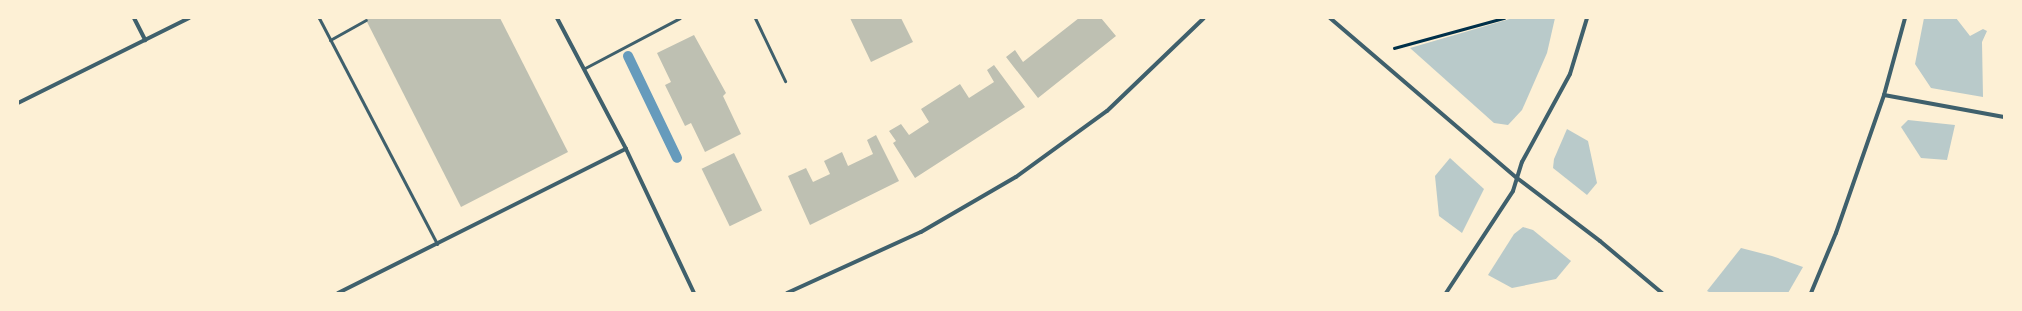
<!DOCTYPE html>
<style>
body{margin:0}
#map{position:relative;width:2022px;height:311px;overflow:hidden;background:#fdf0d5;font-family:"Titillium Web",sans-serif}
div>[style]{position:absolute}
.green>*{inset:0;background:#b9caca}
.stream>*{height:10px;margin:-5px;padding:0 5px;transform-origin:5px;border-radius:5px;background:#669bbc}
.building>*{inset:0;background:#bec0b2;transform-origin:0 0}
.path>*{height:2.5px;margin:-1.25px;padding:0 1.25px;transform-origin:1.25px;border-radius:1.25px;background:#003049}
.service>*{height:3px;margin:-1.5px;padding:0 1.5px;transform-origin:1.5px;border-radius:1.5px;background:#3f606c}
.minor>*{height:4px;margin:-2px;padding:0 2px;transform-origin:2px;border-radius:2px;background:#3f606c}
span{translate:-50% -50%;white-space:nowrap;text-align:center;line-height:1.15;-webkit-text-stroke:3.5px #fdf0d5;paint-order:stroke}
.frame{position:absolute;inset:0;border:19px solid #fdf0d5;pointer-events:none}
</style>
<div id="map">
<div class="green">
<i style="clip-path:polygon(1513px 18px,1555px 18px,1547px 53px,1522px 110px,1508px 125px,1494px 123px,1410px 48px)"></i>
<i style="clip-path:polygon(1924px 18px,1956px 18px,1970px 36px,1983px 29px,1987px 31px,1982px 42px,1983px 97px,1931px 88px,1915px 64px)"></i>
<i style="clip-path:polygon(1908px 120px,1955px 125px,1947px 160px,1921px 158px,1901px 127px)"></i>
<i style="clip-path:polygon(1567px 129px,1588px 141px,1597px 183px,1587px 195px,1553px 168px,1554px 159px)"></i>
<i style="clip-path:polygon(1450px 158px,1484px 189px,1462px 233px,1439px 216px,1435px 176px)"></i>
<i style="clip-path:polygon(1523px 227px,1533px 230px,1571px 261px,1556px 279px,1512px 288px,1488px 275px,1514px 234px)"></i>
<i style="clip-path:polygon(1741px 248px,1772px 256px,1803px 267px,1788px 293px,1711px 293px,1707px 291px)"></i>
</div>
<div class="stream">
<i style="left:628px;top:56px;width:113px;rotate:64.3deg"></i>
</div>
<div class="building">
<i style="clip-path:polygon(365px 18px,500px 18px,568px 152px,461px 207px)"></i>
<i style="clip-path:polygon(850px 18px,901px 18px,913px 42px,871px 62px)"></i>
<i style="clip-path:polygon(1079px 18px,1101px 18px,1116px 36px,1038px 98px,1006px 57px,1015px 50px,1023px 62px)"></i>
<i style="clip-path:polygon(694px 35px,726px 93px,723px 96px,741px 134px,705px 152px,691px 123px,685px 126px,665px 85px,671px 82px,657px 53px)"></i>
<i style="clip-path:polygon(994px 65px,1025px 107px,915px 178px,893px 143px,896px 141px,889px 131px,901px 124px,909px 135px,929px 122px,921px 109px,960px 84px,969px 98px,994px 82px,987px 70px)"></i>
<i style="clip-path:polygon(876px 135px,899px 181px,810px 225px,788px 176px,806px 168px,813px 182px,830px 174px,824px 161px,842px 152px,848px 166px,873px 154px,867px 140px)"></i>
<i style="left:734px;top:153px;width:64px;height:36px;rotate:64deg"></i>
</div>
<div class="path">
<i style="left:1394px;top:48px;width:114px;rotate:-15.3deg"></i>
</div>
<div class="service">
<i style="left:319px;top:18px;width:255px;rotate:62.4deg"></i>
<i style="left:755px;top:18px;width:70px;rotate:64.5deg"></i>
<i style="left:330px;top:40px;width:41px;rotate:-29.1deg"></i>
<i style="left:585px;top:68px;width:107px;rotate:-27.8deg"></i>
</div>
<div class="minor">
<i style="left:134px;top:18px;width:25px;rotate:63deg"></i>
<i style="left:557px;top:18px;width:148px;rotate:62.2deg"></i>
<i style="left:626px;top:149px;width:159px;rotate:64.7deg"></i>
<i style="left:1330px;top:18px;width:246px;rotate:40.6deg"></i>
<i style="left:1517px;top:178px;width:104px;rotate:37.2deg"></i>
<i style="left:1600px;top:241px;width:81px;rotate:40deg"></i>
<i style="left:1884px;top:95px;width:122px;rotate:10.4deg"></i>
<i style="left:18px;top:103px;width:191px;rotate:-26.4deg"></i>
<i style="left:338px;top:293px;width:322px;rotate:-26.6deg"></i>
<i style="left:787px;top:293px;width:147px;rotate:-24.5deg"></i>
<i style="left:921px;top:232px;width:110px;rotate:-30.1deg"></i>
<i style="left:1016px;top:177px;width:112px;rotate:-36deg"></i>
<i style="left:1107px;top:111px;width:134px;rotate:-43.8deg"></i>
<i style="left:1446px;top:293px;width:122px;rotate:-56.7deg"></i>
<i style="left:1513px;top:191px;width:30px;rotate:-73deg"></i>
<i style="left:1522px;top:162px;width:100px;rotate:-61.4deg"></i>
<i style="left:1570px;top:74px;width:59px;rotate:-73.1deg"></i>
<i style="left:1811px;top:293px;width:65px;rotate:-67.4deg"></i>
<i style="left:1836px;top:233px;width:146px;rotate:-70.8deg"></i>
<i style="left:1884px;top:95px;width:80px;rotate:-74.7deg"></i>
</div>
<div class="frame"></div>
</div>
